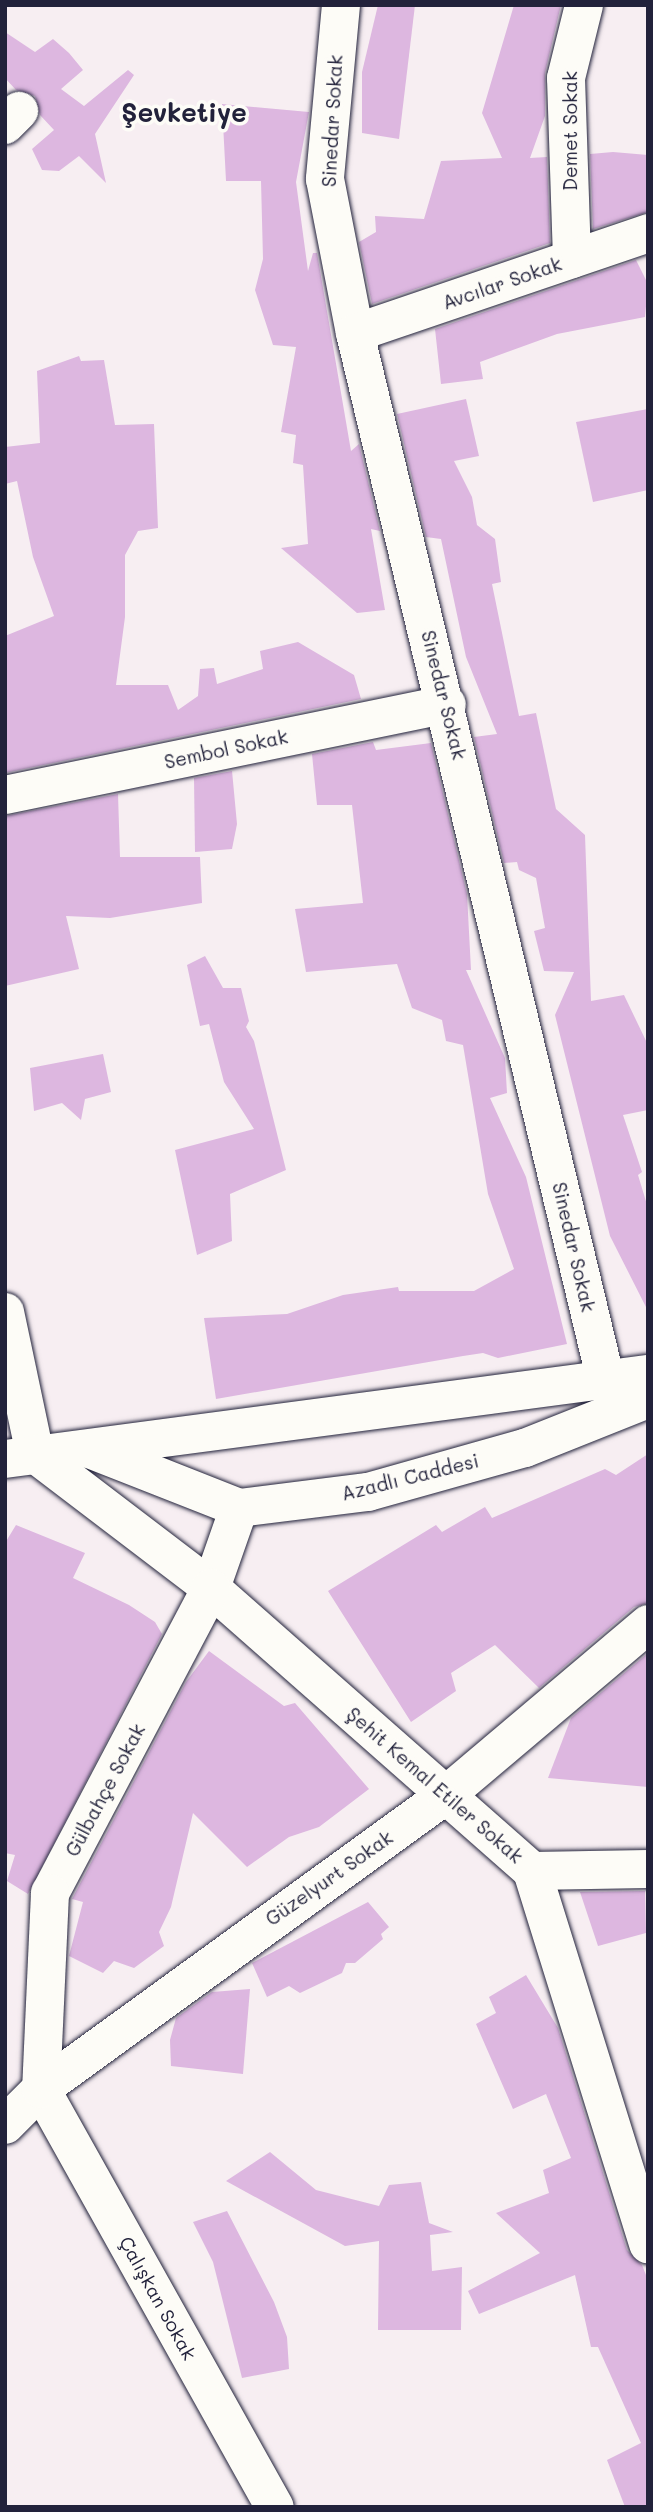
<!DOCTYPE html>
<meta charset="utf-8">
<style>
body{margin:0}
#map{position:relative;width:653px;height:2512px;overflow:hidden;background:#f7eef2;font-family:Mali,sans-serif}
div>[style]{position:absolute}
.building>*{inset:0;background:#ddb7e0}
.roads{filter:drop-shadow(0 0 2px #22223b) drop-shadow(0 0 2px #22223b)}
.street>*{height:38px;margin:-19px;padding:0 19px;transform-origin:19px;border-radius:19px;background:#fdfcf7}
.secondary>*{height:38px;margin:-19px;padding:0 19px;transform-origin:19px;border-radius:19px;background:#fdfcf7}
span{translate:-50% -50%;white-space:nowrap;text-align:center;line-height:1.15;-webkit-text-stroke:7px #fdfcf7;paint-order:stroke}
.street-label{font-size:19px;color:#22223b}
.district-label{font-size:26px;color:#22223b;font-weight:700}
.frame{position:absolute;inset:0;border:7px solid #22223b;pointer-events:none}
</style>
<div id="map">
<div class="building">
<i style="clip-path:polygon(378px 5px,415px 5px,399px 139px,362px 133px,362px 72px)"></i>
<i style="clip-path:polygon(514px 5px,561px 5px,545px 73px,545px 116px,530px 158px,547px 157px,550px 243px,372px 304px,359px 242px,376px 232px,375px 216px,424px 219px,441px 161px,502px 158px,482px 113px)"></i>
<i style="clip-path:polygon(5px 32px,35px 52px,53px 39px,69px 53px,83px 70px,61px 89px,84px 106px,128px 70px,134px 75px,95px 134px,106px 183px,79px 156px,59px 171px,42px 170px,32px 149px,54px 130px,40px 115px,35px 96px,16px 90px,5px 78px)"></i>
<i style="clip-path:polygon(222px 104px,309px 112px,296px 182px,308px 271px,313px 253px,317px 253px,351px 451px,359px 444px,380px 531px,371px 529px,385px 610px,357px 613px,281px 548px,308px 544px,303px 465px,293px 463px,296px 435px,281px 432px,296px 347px,273px 345px,255px 290px,263px 259px,261px 181px,226px 181px)"></i>
<i style="clip-path:polygon(613px 152px,648px 155px,648px 212px,593px 229px,590px 154px)"></i>
<i style="clip-path:polygon(636px 260px,648px 284px,645px 317px,557px 334px,480px 362px,483px 379px,441px 384px,435px 329px)"></i>
<i style="clip-path:polygon(79px 356px,81px 361px,104px 360px,115px 425px,154px 424px,158px 528px,138px 531px,125px 555px,125px 617px,116px 685px,168px 685px,178px 710px,198px 696px,200px 669px,214px 668px,217px 684px,263px 669px,260px 651px,298px 642px,354px 675px,361px 699px,5px 773px,5px 636px,54px 616px,33px 557px,17px 481px,5px 484px,5px 447px,40px 443px,37px 371px)"></i>
<i style="clip-path:polygon(466px 399px,479px 456px,454px 461px,472px 497px,477px 525px,495px 539px,501px 582px,492px 584px,519px 716px,536px 713px,556px 809px,585px 835px,591px 1001px,624px 995px,648px 1045px,648px 1110px,623px 1115px,642px 1172px,638px 1175px,648px 1208px,648px 1311px,610px 1236px,555px 1015px,574px 972px,544px 971px,534px 931px,545px 928px,536px 878px,519px 870px,517px 862px,504px 863px,474px 737px,497px 734px,466px 657px,441px 539px,426px 537px,397px 414px)"></i>
<i style="clip-path:polygon(648px 409px,648px 490px,593px 502px,576px 422px)"></i>
<i style="clip-path:polygon(373px 742px,376px 750px,431px 743px,467px 894px,471px 970px,466px 970px,505px 1058px,507px 1093px,490px 1098px,526px 1177px,567px 1344px,498px 1358px,483px 1353px,463px 1356px,216px 1399px,204px 1318px,287px 1314px,343px 1295px,398px 1287px,399px 1291px,474px 1291px,514px 1269px,488px 1194px,463px 1045px,446px 1041px,442px 1020px,412px 1008px,397px 964px,306px 972px,295px 909px,363px 903px,352px 805px,317px 805px,312px 754px)"></i>
<i style="clip-path:polygon(232px 771px,237px 824px,232px 849px,195px 852px,194px 778px)"></i>
<i style="clip-path:polygon(118px 794px,120px 857px,200px 857px,202px 903px,110px 918px,66px 916px,79px 969px,5px 986px,5px 816px)"></i>
<i style="clip-path:polygon(205px 956px,223px 988px,241px 988px,249px 1021px,246px 1027px,254px 1041px,286px 1170px,230px 1194px,232px 1241px,197px 1255px,175px 1150px,254px 1129px,224px 1082px,209px 1024px,200px 1026px,187px 965px)"></i>
<i style="clip-path:polygon(103px 1054px,111px 1092px,85px 1099px,81px 1120px,62px 1103px,34px 1111px,30px 1068px)"></i>
<i style="clip-path:polygon(648px 1454px,648px 1603px,634px 1607px,539px 1688px,495px 1645px,451px 1673px,456px 1691px,411px 1722px,328px 1591px,436px 1525px,442px 1532px,485px 1507px,492px 1518px,605px 1469px,616px 1475px)"></i>
<i style="clip-path:polygon(16px 1525px,85px 1553px,73px 1578px,129px 1605px,155px 1622px,162px 1634px,28px 1894px,7px 1881px,15px 1855px,5px 1853px,5px 1543px)"></i>
<i style="clip-path:polygon(209px 1651px,284px 1706px,295px 1703px,369px 1789px,319px 1827px,289px 1837px,247px 1867px,193px 1813px,171px 1907px,159px 1932px,164px 1946px,134px 1968px,114px 1961px,103px 1973px,69px 1956px,83px 1902px,72px 1899px,186px 1682px)"></i>
<i style="clip-path:polygon(648px 1653px,648px 1787px,548px 1778px,571px 1718px)"></i>
<i style="clip-path:polygon(645px 1891px,646px 1933px,598px 1946px,580px 1892px)"></i>
<i style="clip-path:polygon(368px 1902px,389px 1927px,381px 1934px,383px 1939px,355px 1963px,346px 1963px,342px 1973px,300px 1993px,289px 1986px,267px 1997px,252px 1963px)"></i>
<i style="clip-path:polygon(526px 1975px,558px 2028px,627px 2250px,642px 2265px,648px 2280px,648px 2507px,625px 2507px,607px 2460px,641px 2443px,598px 2347px,591px 2347px,575px 2275px,479px 2314px,468px 2291px,540px 2253px,496px 2213px,549px 2193px,543px 2170px,571px 2158px,546px 2094px,513px 2109px,476px 2024px,496px 2013px,489px 1997px)"></i>
<i style="clip-path:polygon(250px 1989px,243px 2074px,171px 2066px,170px 2040px,176px 2018px,212px 1992px)"></i>
<i style="clip-path:polygon(270px 2152px,316px 2190px,379px 2206px,389px 2185px,421px 2182px,429px 2223px,453px 2232px,430px 2235px,432px 2271px,462px 2267px,461px 2330px,378px 2330px,379px 2241px,345px 2246px,226px 2181px)"></i>
<i style="clip-path:polygon(227px 2211px,274px 2302px,287px 2337px,289px 2369px,242px 2378px,213px 2262px,193px 2222px)"></i>
</div>
<div class="roads">
<div class="street">
<i style="left:341px;top:5px;width:175px;rotate:95.3deg"></i>
<i style="left:325px;top:179px;width:157px;rotate:79deg"></i>
<i style="left:355px;top:333px;width:1078px;rotate:76.53deg"></i>
<i style="left:5px;top:125px;width:20px;rotate:-45deg"></i>
<i style="left:572px;top:259px;width:181px;rotate:-91.9deg"></i>
<i style="left:566px;top:78px;width:75px;rotate:-76.1deg"></i>
<i style="left:355px;top:333px;width:310px;rotate:-18.8deg"></i>
<i style="left:5px;top:795px;width:451px;rotate:-11.6deg"></i>
<i style="left:5px;top:1312px;width:145px;rotate:78.1deg"></i>
<i style="left:35px;top:1454px;width:221px;rotate:37.3deg"></i>
<i style="left:211px;top:1588px;width:428px;rotate:41.4deg"></i>
<i style="left:532px;top:1871px;width:391px;rotate:72.7deg"></i>
<i style="left:239px;top:1508px;width:85px;rotate:109.3deg"></i>
<i style="left:211px;top:1588px;width:345px;rotate:117.8deg"></i>
<i style="left:50px;top:1893px;width:196px;rotate:92.6deg"></i>
<i style="left:41px;top:2089px;width:479px;rotate:60.8deg"></i>
<i style="left:532px;top:1871px;width:116px;rotate:-1deg"></i>
<i style="left:5px;top:2125px;width:51px;rotate:-45deg"></i>
<i style="left:41px;top:2089px;width:500px;rotate:-35.98deg"></i>
<i style="left:446px;top:1795px;width:265px;rotate:-40.2deg"></i>
</div>
<div class="secondary">
<i style="left:92px;top:1450px;width:158px;rotate:21.5deg"></i>
<i style="left:239px;top:1508px;width:130px;rotate:-7.1deg"></i>
<i style="left:368px;top:1492px;width:163px;rotate:-15.7deg"></i>
<i style="left:525px;top:1448px;width:132px;rotate:-21.7deg"></i>
<i style="left:5px;top:1459px;width:649px;rotate:-7.53deg"></i>
</div>
</div>
<div class="street-label">
<span style="left:332px;top:121px;rotate:-87deg">Sinedar Sokak</span>
<span style="left:570px;top:131px;rotate:-90deg">Demet Sokak</span>
<span style="left:502px;top:283px;rotate:-19deg">Avcılar Sokak</span>
<span style="left:444px;top:695px;rotate:76deg">Sinedar Sokak</span>
<span style="left:226px;top:749px;rotate:-12deg">Sembol Sokak</span>
<span style="left:574px;top:1247px;rotate:77deg">Sinedar Sokak</span>
<span style="left:410px;top:1477px;rotate:-14deg">Azadlı Caddesi</span>
<span style="left:435px;top:1785px;rotate:41deg">Şehit Kemal Etiler Sokak</span>
<span style="left:105px;top:1790px;rotate:-62deg">Gülbahçe Sokak</span>
<span style="left:329px;top:1878px;rotate:-35deg">Güzelyurt Sokak</span>
<span style="left:158px;top:2298px;rotate:61deg">Çalışkan Sokak</span>
</div>
<div class="district-label">
<span style="left:184px;top:113px">Şevketiye</span>
</div>
<div class="frame"></div>
</div>
